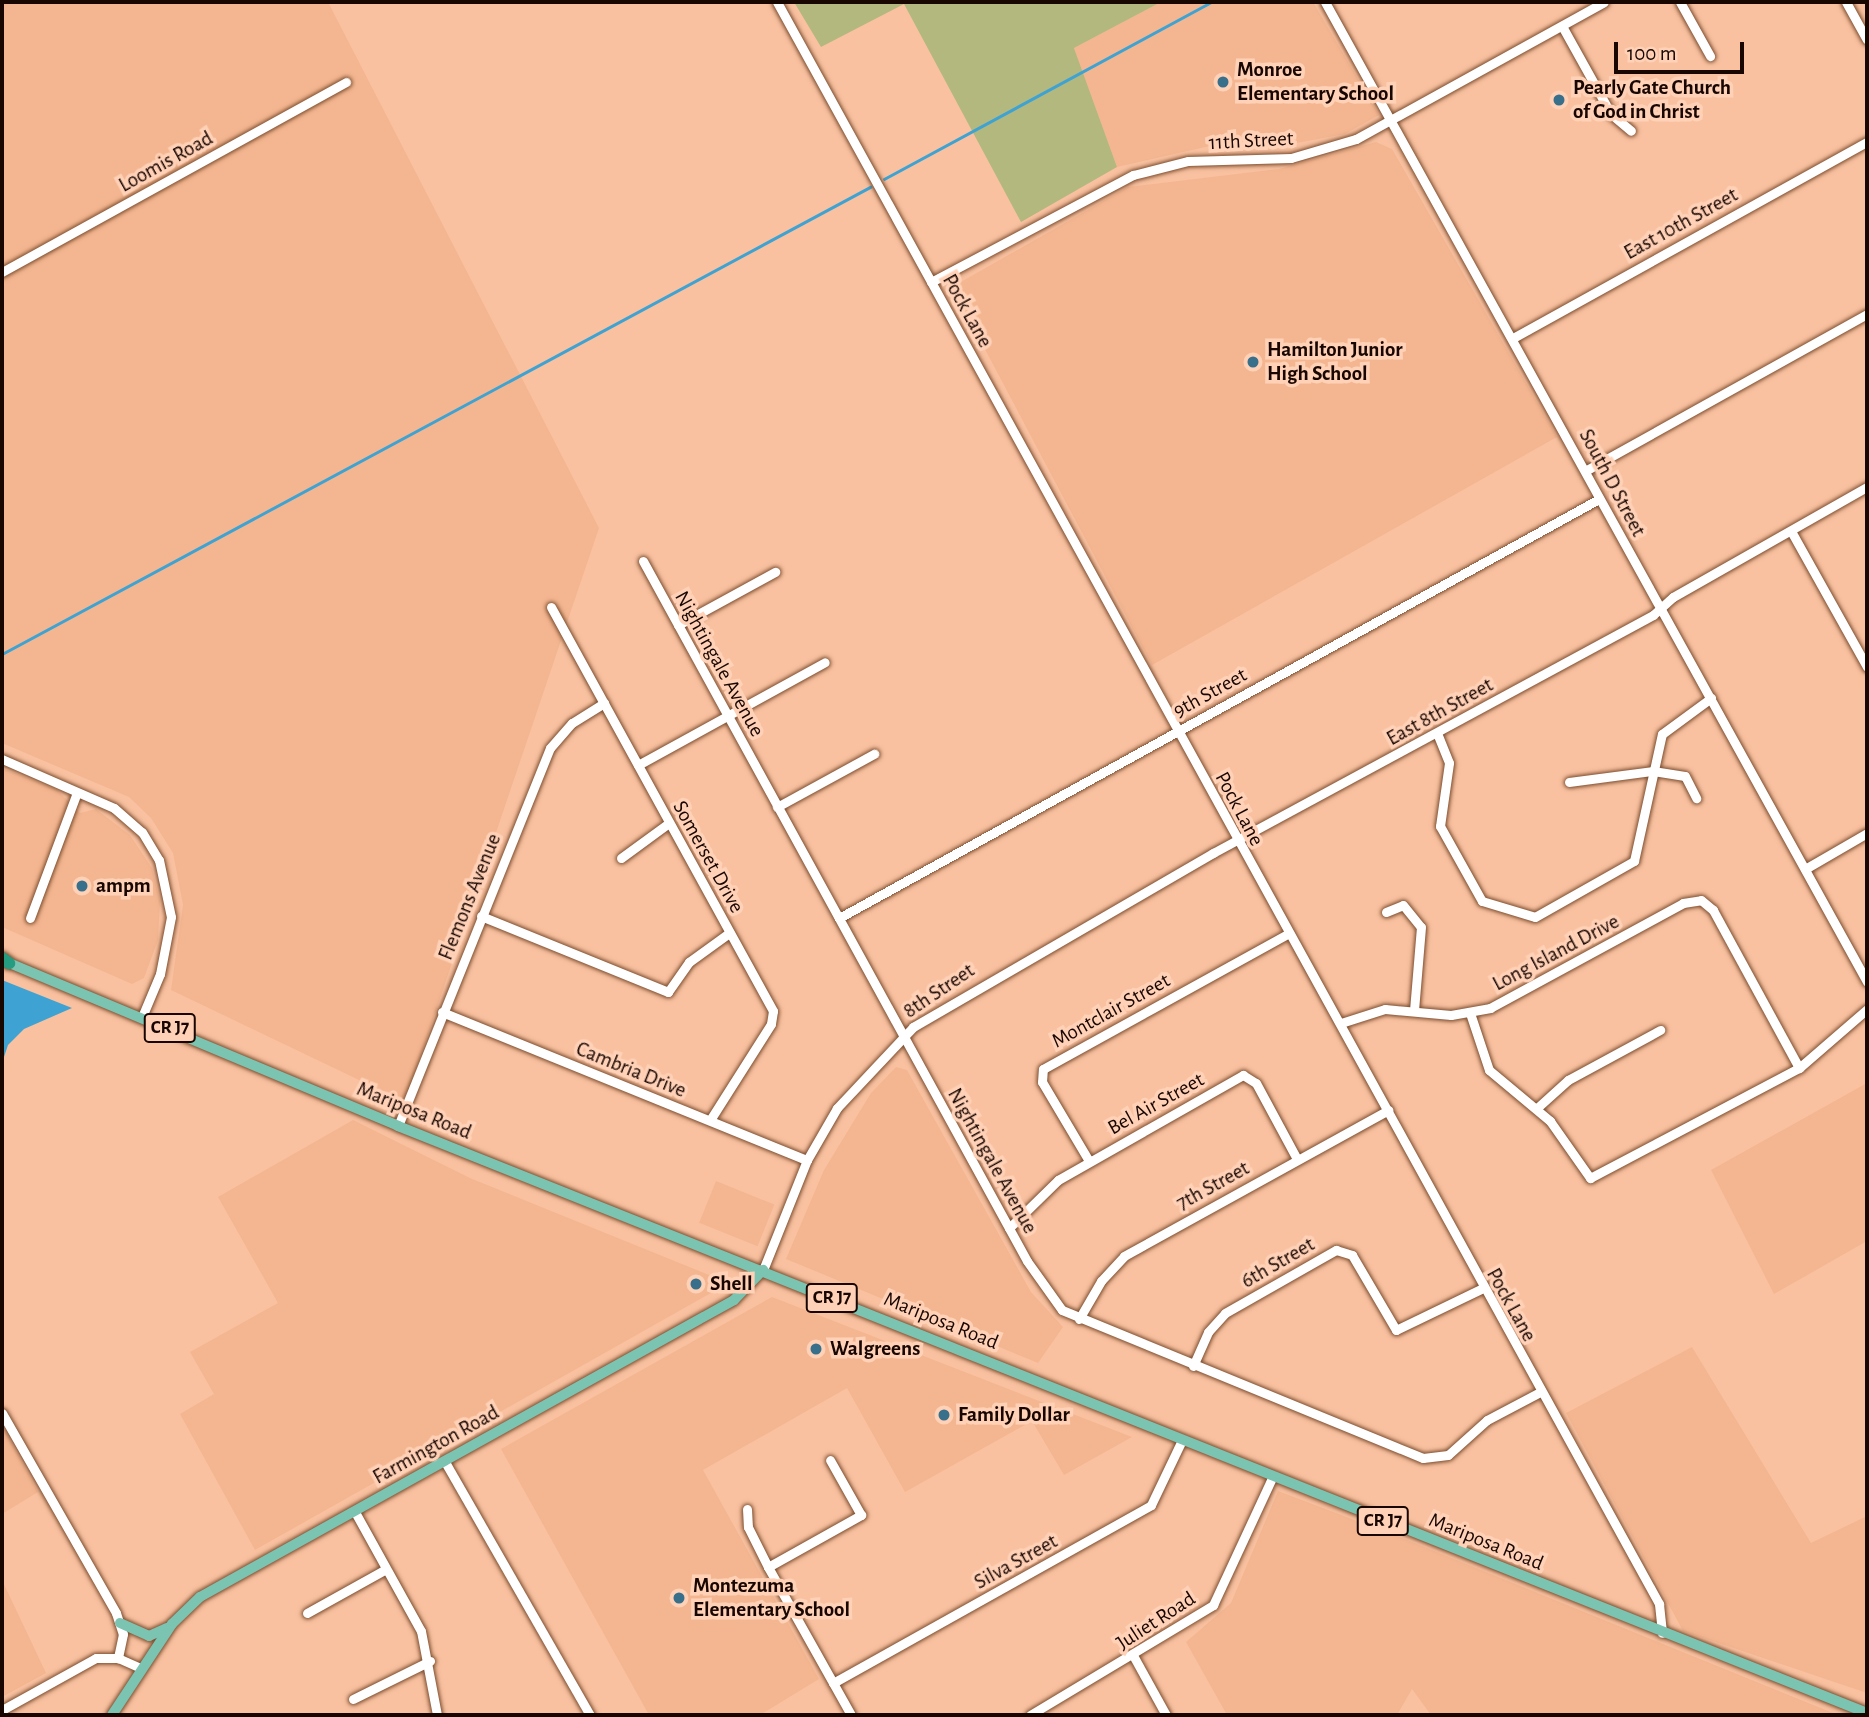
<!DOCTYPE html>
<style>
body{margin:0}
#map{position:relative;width:1869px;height:1717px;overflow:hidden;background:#f9c1a0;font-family:"Alegreya Sans",sans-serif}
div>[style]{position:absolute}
.built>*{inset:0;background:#f4b690;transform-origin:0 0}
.green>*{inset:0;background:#b3b87f}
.water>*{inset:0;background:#3ea3d2}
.stream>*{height:2.5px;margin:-1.25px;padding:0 1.25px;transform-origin:1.25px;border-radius:1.25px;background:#3ea3d2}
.roads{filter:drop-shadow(0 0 2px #7c4d2e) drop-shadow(0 0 2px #7c4d2e)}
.minor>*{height:9px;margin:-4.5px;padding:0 4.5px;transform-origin:4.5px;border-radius:4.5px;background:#fff}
.major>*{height:10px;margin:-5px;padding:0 5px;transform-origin:5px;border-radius:5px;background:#7cc4b2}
.highway>*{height:12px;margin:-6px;padding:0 6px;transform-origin:6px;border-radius:6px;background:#259c7f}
.dots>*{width:19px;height:19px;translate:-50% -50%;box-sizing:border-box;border:4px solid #ffd1b7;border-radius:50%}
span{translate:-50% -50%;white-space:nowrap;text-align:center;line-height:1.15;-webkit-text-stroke:7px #ffd1b7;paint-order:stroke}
.shield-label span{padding:2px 5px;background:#ffd1b7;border:2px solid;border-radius:5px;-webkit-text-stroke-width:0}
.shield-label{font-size:19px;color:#180600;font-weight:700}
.poi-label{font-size:21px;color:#180600;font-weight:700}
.left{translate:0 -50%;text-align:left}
.street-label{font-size:21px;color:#180600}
.frame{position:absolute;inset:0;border:4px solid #180600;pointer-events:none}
.scale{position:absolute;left:1614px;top:42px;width:130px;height:32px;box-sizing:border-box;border:4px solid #180600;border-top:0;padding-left:9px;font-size:21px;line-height:24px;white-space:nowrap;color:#180600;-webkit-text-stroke:5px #ffd1b7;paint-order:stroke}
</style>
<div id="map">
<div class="built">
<i style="clip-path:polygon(2px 2px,328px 2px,599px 528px,405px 1102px,171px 990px,183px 905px,173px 853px,151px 818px,129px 797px,2px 743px)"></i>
<i style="clip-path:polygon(1161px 2px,1313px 2px,1379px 115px,1345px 134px,1291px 144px,1210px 146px,1117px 167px,1074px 48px)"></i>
<i style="clip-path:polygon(1376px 142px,1392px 149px,1557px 437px,1152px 665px,952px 287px,1128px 187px,1279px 169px)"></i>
<i style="clip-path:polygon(2px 768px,57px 790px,80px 813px,96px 809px,130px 835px,152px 868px,160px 901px,158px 940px,144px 978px,132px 984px,2px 927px)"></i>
<i style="clip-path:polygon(896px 1067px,907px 1070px,1031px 1292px,1063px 1327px,1038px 1363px,786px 1259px,824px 1170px,871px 1093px)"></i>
<i style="clip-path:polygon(1867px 1083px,1867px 1241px,1774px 1294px,1711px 1170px)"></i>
<i style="clip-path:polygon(353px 1120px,470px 1178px,714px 1277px,718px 1289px,255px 1550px,180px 1414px,214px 1394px,190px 1352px,278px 1303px,218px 1197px)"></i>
<i style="left:716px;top:1181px;width:63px;height:45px;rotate:22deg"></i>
<i style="clip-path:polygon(772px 1297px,1132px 1437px,1064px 1475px,1032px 1421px,905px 1492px,847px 1388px,703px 1470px,819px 1679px,760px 1715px,649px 1715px,501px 1449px)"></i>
<i style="clip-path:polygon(1692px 1347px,1811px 1543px,1867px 1516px,1867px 1693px,1683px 1631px,1566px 1413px)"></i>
<i style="clip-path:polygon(2px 1425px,38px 1492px,2px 1514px)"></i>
<i style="clip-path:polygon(1278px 1491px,1407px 1540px,1838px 1715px,1431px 1715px,1412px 1689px,1397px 1715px,1227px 1715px,1186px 1642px,1231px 1603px)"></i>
<i style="clip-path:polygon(2px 1580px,46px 1673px,2px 1697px)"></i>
</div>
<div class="green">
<i style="clip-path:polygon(794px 2px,1161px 2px,1074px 48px,1117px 167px,1021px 222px,904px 4px,821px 47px)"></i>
</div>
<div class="water">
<i style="clip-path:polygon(2px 980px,72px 1008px,24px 1029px,8px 1045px,2px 1063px)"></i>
</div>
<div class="stream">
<i style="left:884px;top:179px;width:372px;rotate:-28.4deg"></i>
<i style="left:2px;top:654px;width:986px;rotate:-28.28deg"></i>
</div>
<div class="roads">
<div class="minor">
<i style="left:777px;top:2px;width:1829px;rotate:61.16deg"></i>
<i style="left:1659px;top:1604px;width:29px;rotate:84deg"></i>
<i style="left:1325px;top:2px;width:1120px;rotate:61.05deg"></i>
<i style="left:1680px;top:2px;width:62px;rotate:60.9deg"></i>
<i style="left:1846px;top:2px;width:43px;rotate:61.1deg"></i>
<i style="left:1562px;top:26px;width:101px;rotate:60.9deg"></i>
<i style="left:1611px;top:114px;width:26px;rotate:40deg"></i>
<i style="left:2px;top:272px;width:393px;rotate:-28.9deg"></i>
<i style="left:931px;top:282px;width:229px;rotate:-27.9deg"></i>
<i style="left:1133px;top:175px;width:57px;rotate:-14.3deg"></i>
<i style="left:1188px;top:161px;width:103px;rotate:-1.7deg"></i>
<i style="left:1291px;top:158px;width:68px;rotate:-16.3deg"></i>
<i style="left:1356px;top:139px;width:283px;rotate:-28.9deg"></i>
<i style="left:1513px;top:338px;width:405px;rotate:-29deg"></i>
<i style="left:1585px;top:471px;width:323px;rotate:-29.1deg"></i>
<i style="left:1791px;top:531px;width:156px;rotate:60.8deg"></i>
<i style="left:643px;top:561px;width:798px;rotate:61.25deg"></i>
<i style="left:1027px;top:1261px;width:60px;rotate:54.5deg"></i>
<i style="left:1062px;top:1310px;width:390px;rotate:22.3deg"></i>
<i style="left:1423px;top:1458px;width:25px;rotate:-7deg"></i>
<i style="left:1448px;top:1455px;width:52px;rotate:-41.9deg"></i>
<i style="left:1487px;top:1420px;width:60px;rotate:-27.8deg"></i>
<i style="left:551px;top:607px;width:461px;rotate:61.2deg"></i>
<i style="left:773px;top:1011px;width:13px;rotate:99deg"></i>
<i style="left:771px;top:1024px;width:114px;rotate:122.4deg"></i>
<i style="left:678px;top:625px;width:111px;rotate:-28.7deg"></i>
<i style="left:1437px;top:733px;width:32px;rotate:68deg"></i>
<i style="left:1449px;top:763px;width:64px;rotate:98.1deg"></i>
<i style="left:1440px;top:826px;width:86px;rotate:60.8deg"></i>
<i style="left:1482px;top:901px;width:55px;rotate:16.8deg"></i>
<i style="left:1535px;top:917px;width:114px;rotate:-29.5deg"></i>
<i style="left:1634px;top:861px;width:130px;rotate:-77.6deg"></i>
<i style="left:1662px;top:734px;width:61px;rotate:-36.3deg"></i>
<i style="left:2px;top:759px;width:122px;rotate:23.6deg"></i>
<i style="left:114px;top:808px;width:37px;rotate:41deg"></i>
<i style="left:142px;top:832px;width:33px;rotate:59deg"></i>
<i style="left:159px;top:860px;width:58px;rotate:78.1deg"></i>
<i style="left:171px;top:917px;width:58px;rotate:100.9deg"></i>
<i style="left:160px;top:974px;width:47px;rotate:112.7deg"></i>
<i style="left:638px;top:765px;width:213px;rotate:-28.8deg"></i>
<i style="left:1569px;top:782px;width:85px;rotate:-7.5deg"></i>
<i style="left:1653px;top:771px;width:32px;rotate:9deg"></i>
<i style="left:1685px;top:776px;width:25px;rotate:63deg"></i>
<i style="left:777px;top:807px;width:111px;rotate:-28.7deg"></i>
<i style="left:621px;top:858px;width:59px;rotate:-36.1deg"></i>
<i style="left:1805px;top:869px;width:72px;rotate:-30.1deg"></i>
<i style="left:1386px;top:912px;width:18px;rotate:-22deg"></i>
<i style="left:1403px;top:905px;width:28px;rotate:51deg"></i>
<i style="left:1421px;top:927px;width:84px;rotate:94.8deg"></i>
<i style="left:481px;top:916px;width:202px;rotate:22.1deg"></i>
<i style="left:668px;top:992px;width:37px;rotate:-55deg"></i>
<i style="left:689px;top:962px;width:49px;rotate:-35.9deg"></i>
<i style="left:30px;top:918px;width:134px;rotate:-69.5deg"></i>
<i style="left:839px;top:918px;width:868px;rotate:-28.87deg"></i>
<i style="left:442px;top:1012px;width:394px;rotate:22.1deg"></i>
<i style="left:1470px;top:1013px;width:60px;rotate:71.6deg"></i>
<i style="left:1489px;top:1070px;width:80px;rotate:39.9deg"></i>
<i style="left:1550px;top:1121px;width:70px;rotate:54.9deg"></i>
<i style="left:1590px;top:1178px;width:236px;rotate:-27.8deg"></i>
<i style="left:1799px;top:1068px;width:90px;rotate:-40.9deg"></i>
<i style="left:1341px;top:1023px;width:46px;rotate:-17.7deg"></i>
<i style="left:1385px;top:1009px;width:66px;rotate:5.2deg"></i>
<i style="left:1451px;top:1015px;width:40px;rotate:-10deg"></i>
<i style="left:1490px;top:1008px;width:220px;rotate:-28.5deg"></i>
<i style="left:1683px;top:903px;width:18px;rotate:-9deg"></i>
<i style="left:1701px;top:900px;width:16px;rotate:40deg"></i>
<i style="left:1713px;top:910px;width:180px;rotate:61.4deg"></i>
<i style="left:1537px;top:1108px;width:42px;rotate:-42.1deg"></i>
<i style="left:1568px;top:1080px;width:105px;rotate:-28.5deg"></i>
<i style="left:398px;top:1126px;width:407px;rotate:-68.1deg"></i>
<i style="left:550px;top:748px;width:33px;rotate:-49deg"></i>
<i style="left:572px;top:723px;width:38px;rotate:-32deg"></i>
<i style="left:1089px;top:1161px;width:92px;rotate:-120.7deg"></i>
<i style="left:1042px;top:1082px;width:13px;rotate:-86deg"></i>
<i style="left:1043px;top:1069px;width:280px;rotate:-28.9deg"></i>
<i style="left:1009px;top:1228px;width:69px;rotate:-44.4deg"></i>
<i style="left:1058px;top:1180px;width:213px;rotate:-29.6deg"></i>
<i style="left:1243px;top:1075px;width:15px;rotate:32deg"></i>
<i style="left:1256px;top:1083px;width:86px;rotate:61.7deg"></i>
<i style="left:763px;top:1270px;width:118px;rotate:-68.2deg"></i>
<i style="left:807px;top:1160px;width:60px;rotate:-60deg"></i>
<i style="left:837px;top:1108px;width:111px;rotate:-46.8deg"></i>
<i style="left:913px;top:1027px;width:347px;rotate:-30.1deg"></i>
<i style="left:1213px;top:853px;width:500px;rotate:-28.41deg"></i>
<i style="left:1653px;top:615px;width:27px;rotate:-42deg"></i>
<i style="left:1673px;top:597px;width:223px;rotate:-29.6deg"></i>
<i style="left:1079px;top:1319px;width:44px;rotate:-59.9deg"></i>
<i style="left:1101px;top:1281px;width:34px;rotate:-47deg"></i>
<i style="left:1124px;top:1256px;width:302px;rotate:-28.9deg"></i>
<i style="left:1193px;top:1366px;width:37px;rotate:-66deg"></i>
<i style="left:1208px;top:1332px;width:25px;rotate:-48deg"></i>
<i style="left:1225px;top:1313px;width:128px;rotate:-29.6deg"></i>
<i style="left:1336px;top:1250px;width:17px;rotate:17deg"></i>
<i style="left:1352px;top:1255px;width:87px;rotate:59.6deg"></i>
<i style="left:1396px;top:1330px;width:94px;rotate:-25.8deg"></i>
<i style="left:2px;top:1413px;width:230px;rotate:60.3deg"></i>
<i style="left:116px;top:1613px;width:22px;rotate:72deg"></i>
<i style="left:123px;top:1634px;width:25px;rotate:102deg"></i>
<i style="left:445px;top:1462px;width:292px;rotate:60.2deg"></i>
<i style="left:747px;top:1509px;width:18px;rotate:87deg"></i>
<i style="left:748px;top:1527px;width:45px;rotate:63.4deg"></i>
<i style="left:768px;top:1567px;width:170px;rotate:60.7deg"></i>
<i style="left:355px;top:1512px;width:136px;rotate:61deg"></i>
<i style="left:421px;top:1631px;width:86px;rotate:79.2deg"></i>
<i style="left:768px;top:1567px;width:107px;rotate:-29.2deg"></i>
<i style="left:861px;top:1515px;width:63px;rotate:-119.4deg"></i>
<i style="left:307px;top:1613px;width:90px;rotate:-29.1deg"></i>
<i style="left:1134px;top:1657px;width:66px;rotate:61.1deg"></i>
<i style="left:833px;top:1683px;width:364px;rotate:-29.2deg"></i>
<i style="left:1151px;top:1505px;width:72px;rotate:-64.5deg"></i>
<i style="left:353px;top:1699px;width:86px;rotate:-26.3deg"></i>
<i style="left:2px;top:1710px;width:107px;rotate:-29deg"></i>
<i style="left:96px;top:1658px;width:22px"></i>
<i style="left:118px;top:1658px;width:24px;rotate:24deg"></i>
<i style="left:1030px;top:1715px;width:214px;rotate:-31deg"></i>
<i style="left:1213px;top:1605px;width:142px;rotate:-65.1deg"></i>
</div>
<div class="major">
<i style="left:2px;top:960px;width:429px;rotate:22.7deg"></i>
<i style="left:398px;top:1126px;width:1582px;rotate:21.78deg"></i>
<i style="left:120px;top:1623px;width:32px;rotate:24deg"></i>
<i style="left:149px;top:1636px;width:20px;rotate:-24deg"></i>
<i style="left:112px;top:1715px;width:109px;rotate:-56.6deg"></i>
<i style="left:172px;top:1624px;width:39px;rotate:-44deg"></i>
<i style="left:200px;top:1597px;width:611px;rotate:-29.08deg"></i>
<i style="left:734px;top:1300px;width:42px;rotate:-46deg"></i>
</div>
<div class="highway">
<i style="left:2px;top:958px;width:9px;rotate:36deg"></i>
</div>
</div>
<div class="dots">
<i style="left:1223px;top:82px;background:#386f8a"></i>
<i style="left:1559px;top:100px;background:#386f8a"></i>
<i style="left:1253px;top:362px;background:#386f8a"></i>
<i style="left:82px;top:886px;background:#386f8a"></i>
<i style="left:696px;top:1284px;background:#386f8a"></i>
<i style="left:816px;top:1349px;background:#386f8a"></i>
<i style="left:944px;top:1415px;background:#386f8a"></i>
<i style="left:679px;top:1598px;background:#386f8a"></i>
</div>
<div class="shield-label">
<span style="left:170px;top:1028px">CR J7</span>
<span style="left:832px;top:1298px">CR J7</span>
<span style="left:1383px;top:1521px">CR J7</span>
</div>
<div class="poi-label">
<span class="left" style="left:1237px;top:82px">Monroe<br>Elementary School</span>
<span class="left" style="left:1573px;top:100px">Pearly Gate Church<br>of God in Christ</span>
<span class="left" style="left:1267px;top:362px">Hamilton Junior<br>High School</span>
<span class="left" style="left:96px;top:886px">ampm</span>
<span class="left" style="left:710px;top:1284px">Shell</span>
<span class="left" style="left:830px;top:1349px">Walgreens</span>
<span class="left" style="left:958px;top:1415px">Family Dollar</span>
<span class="left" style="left:693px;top:1598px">Montezuma<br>Elementary School</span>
</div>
<div class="street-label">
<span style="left:1251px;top:141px;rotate:-3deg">11th Street</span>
<span style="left:166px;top:162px;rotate:-29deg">Loomis Road</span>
<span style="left:1681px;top:224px;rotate:-29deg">East 10th Street</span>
<span style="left:967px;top:311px;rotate:61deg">Pock Lane</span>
<span style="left:1612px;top:483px;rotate:62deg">South D Street</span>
<span style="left:719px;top:664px;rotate:61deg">Nightingale Avenue</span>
<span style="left:1210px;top:693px;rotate:-29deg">9th Street</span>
<span style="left:1440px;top:712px;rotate:-29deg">East 8th Street</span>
<span style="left:1239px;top:809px;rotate:62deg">Pock Lane</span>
<span style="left:708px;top:857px;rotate:61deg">Somerset Drive</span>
<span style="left:470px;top:897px;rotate:-68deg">Flemons Avenue</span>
<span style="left:1556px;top:953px;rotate:-28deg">Long Island Drive</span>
<span style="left:939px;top:991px;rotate:-34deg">8th Street</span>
<span style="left:1111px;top:1011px;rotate:-29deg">Montclair Street</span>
<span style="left:631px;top:1070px;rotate:22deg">Cambria Drive</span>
<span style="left:1156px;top:1104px;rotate:-29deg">Bel Air Street</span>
<span style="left:414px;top:1111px;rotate:22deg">Mariposa Road</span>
<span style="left:992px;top:1161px;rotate:61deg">Nightingale Avenue</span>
<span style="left:1213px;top:1186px;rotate:-29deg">7th Street</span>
<span style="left:1278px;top:1263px;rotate:-30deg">6th Street</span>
<span style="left:1511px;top:1305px;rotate:61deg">Pock Lane</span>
<span style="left:941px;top:1321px;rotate:22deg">Mariposa Road</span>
<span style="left:436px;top:1445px;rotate:-29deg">Farmington Road</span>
<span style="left:1486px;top:1542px;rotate:22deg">Mariposa Road</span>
<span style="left:1016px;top:1562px;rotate:-29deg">Silva Street</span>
<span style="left:1156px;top:1621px;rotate:-33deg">Juliet Road</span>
</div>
<div class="frame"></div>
<div class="scale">100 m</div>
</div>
